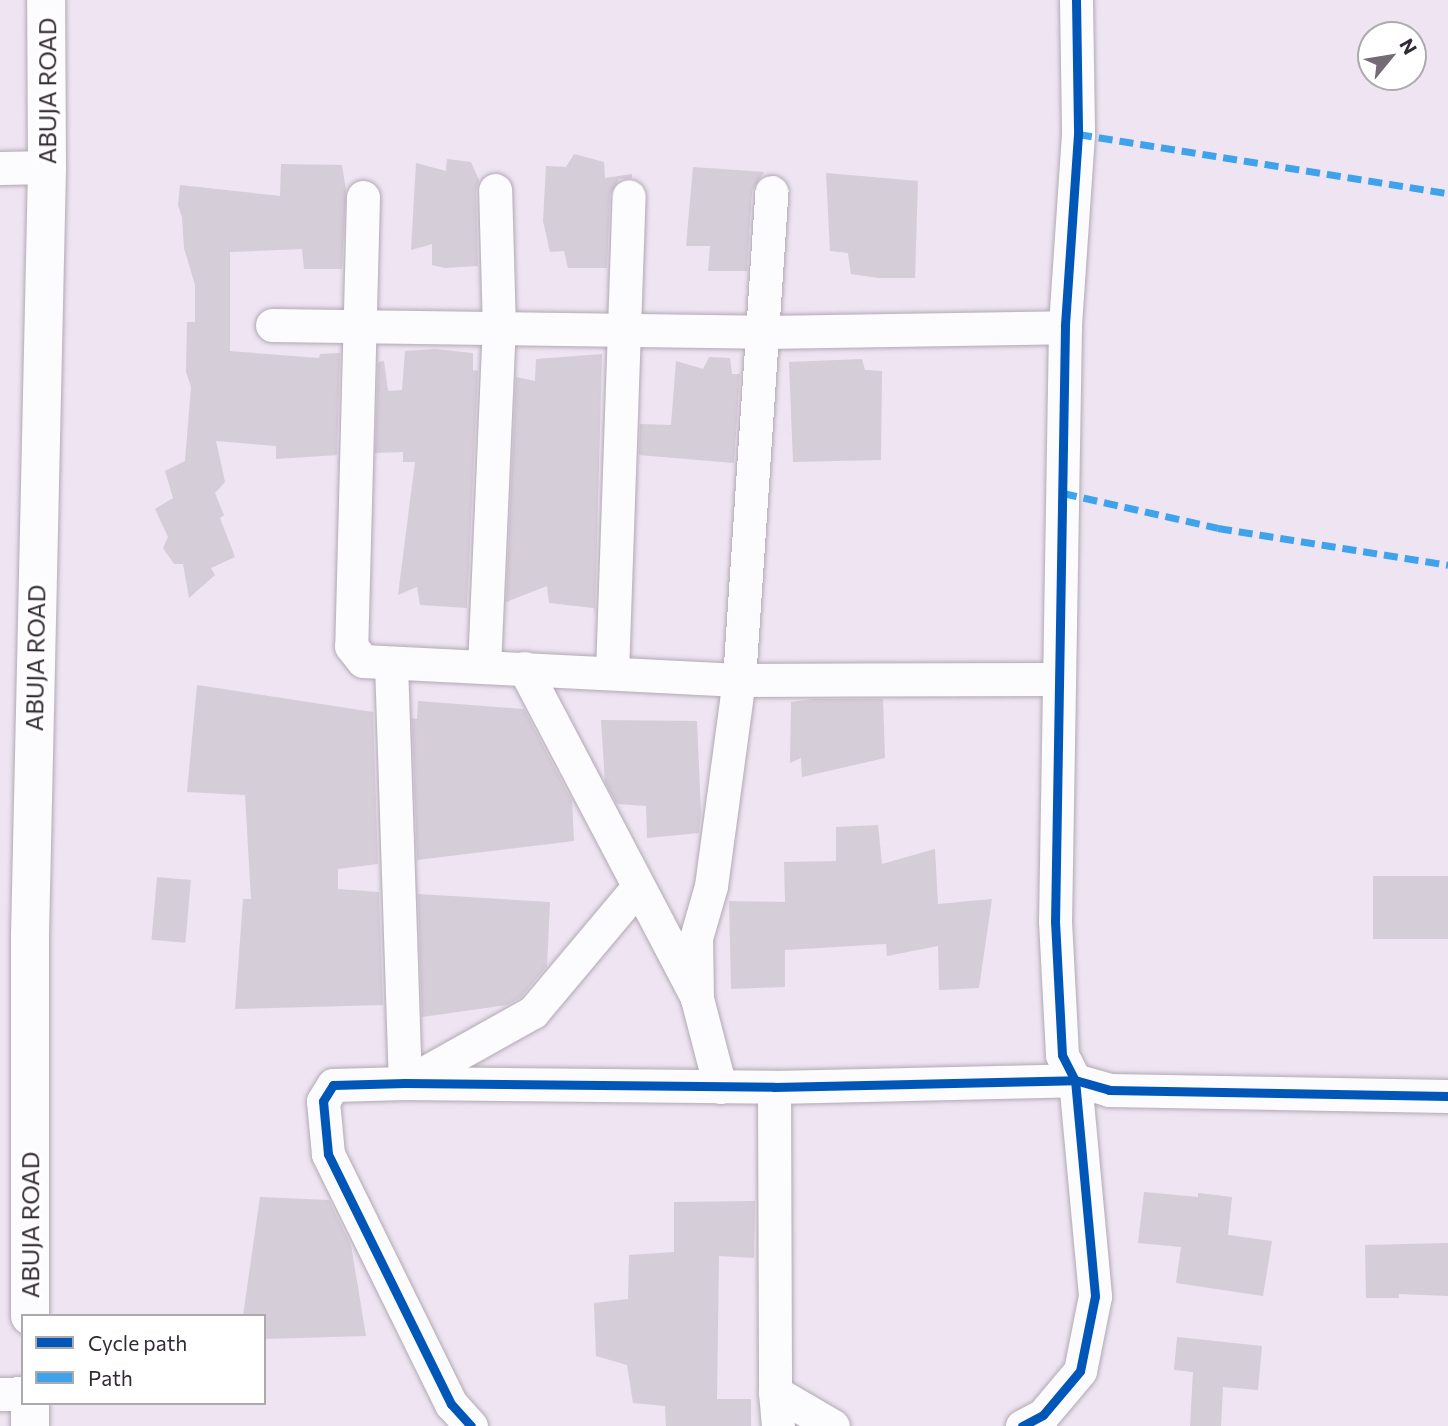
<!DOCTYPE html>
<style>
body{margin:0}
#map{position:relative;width:1448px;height:1426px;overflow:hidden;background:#eee4f2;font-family:Commissioner,sans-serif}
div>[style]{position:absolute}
.building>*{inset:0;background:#d5cdd8;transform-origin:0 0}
.roads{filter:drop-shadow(0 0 2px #b1a9b4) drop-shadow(0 0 2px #b1a9b4)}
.street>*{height:33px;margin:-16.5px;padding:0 16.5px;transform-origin:16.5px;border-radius:16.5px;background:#fcfbfd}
.primary>*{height:38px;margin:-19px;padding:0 19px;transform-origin:19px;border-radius:19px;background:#fcfbfd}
.quiet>*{height:7px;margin-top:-3.5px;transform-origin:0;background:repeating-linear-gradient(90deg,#3ea3eb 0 14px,transparent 0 21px)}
.cycleway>*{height:9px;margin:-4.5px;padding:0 4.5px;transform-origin:4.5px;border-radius:4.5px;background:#0057b8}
span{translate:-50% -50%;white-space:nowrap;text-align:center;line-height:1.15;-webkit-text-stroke:7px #fff;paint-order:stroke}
.street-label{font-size:24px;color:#322a34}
.legend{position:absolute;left:21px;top:1314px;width:245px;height:91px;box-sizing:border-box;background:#fff;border:2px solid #adaaae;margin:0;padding:9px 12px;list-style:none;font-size:21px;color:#322a34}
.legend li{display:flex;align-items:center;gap:14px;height:35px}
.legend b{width:35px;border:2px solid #adaaae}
.north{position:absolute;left:1357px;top:21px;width:70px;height:70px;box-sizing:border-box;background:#fff;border:2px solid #adaaae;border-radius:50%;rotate:60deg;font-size:19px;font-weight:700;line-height:28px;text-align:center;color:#322a34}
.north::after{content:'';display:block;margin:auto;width:24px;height:32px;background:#746b76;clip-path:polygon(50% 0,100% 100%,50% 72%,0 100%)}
</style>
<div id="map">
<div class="building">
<i style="clip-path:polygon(574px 154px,604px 162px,605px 178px,632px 174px,632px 178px,619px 179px,610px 195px,607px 268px,568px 268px,564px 251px,550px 252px,543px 221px,546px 166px,566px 167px)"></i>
<i style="clip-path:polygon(447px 159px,471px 162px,479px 180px,476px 191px,478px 266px,445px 268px,432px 265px,432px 244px,411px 250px,416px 163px,446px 171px)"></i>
<i style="clip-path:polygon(281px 164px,342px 165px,346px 190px,342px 269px,304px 269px,302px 249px,230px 252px,230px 351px,319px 358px,320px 354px,340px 353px,337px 455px,276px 459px,276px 446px,216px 441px,225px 482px,215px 493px,224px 515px,220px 518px,235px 557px,211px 568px,215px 575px,189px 598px,183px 564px,174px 564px,163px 548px,168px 537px,155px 509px,173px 498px,165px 471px,185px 461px,191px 387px,186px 372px,187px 322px,195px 322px,195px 285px,184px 248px,182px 217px,178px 205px,180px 185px,280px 196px)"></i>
<i style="clip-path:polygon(693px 167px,764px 172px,752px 191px,747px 271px,708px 271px,710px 246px,686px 246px)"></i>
<i style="clip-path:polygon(826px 173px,918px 181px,915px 278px,879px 278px,851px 274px,848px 253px,830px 251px)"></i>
<i style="clip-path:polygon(435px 349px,473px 353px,473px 370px,478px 371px,467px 608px,420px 605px,417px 587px,398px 595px,415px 462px,403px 462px,403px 452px,375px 453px,378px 362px,384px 361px,388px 391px,402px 390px,405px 351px)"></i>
<i style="clip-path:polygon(602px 354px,595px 616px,594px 608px,549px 603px,547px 586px,506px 602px,516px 377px,535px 381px,536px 359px)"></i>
<i style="clip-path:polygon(709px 357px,730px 358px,732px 374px,740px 374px,734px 463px,639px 455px,640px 424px,671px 425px,676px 361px,703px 369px)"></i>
<i style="clip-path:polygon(862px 359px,865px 370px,882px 371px,881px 460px,793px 462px,789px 362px)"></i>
<i style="clip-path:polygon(197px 685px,373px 712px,378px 864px,338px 869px,338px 889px,379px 892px,383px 1005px,235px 1009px,243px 899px,251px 899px,245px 795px,187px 792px)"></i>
<i style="clip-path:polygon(814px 699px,883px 699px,885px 758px,802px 777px,801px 758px,790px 763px,791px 702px)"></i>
<i style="clip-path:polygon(418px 701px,524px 709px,572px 801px,574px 841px,417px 860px,412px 718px,417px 719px)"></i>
<i style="clip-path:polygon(601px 720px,697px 721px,701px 813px,699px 833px,647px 838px,646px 806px,617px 804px,605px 782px)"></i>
<i style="clip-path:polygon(878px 825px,882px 864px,935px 849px,938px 904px,992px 899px,979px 988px,939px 990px,938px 946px,887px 956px,886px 944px,785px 950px,785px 987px,731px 989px,729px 901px,785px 902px,784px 862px,836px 861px,836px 827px)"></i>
<i style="left:1448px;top:876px;width:63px;height:75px;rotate:90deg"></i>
<i style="left:157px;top:877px;width:34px;height:63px;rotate:5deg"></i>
<i style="clip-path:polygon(418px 894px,550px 902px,547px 966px,521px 997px,507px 1005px,422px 1017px)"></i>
<i style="clip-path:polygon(1144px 1192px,1198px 1197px,1198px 1193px,1232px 1197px,1228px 1235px,1272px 1241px,1263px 1296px,1176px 1283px,1181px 1247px,1138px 1243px)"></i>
<i style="clip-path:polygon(260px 1197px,329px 1200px,351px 1245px,366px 1336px,264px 1339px,264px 1316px,243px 1316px)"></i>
<i style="clip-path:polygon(755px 1201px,754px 1258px,719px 1256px,717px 1399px,751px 1399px,751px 1426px,666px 1426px,665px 1406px,633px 1403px,627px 1365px,596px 1356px,594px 1303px,628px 1299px,629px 1255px,674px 1252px,674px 1202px)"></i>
<i style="clip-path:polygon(1448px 1243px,1448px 1296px,1399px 1294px,1399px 1298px,1366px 1298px,1365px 1245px)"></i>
<i style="clip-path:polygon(1177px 1337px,1262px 1346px,1258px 1390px,1223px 1387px,1221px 1426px,1190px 1426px,1193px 1372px,1174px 1370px)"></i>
</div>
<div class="roads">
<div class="street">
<i style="left:1076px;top:0;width:134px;rotate:89.1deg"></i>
<i style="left:1078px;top:134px;width:193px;rotate:93.9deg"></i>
<i style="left:1065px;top:327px;width:594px;rotate:90.96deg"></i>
<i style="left:1055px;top:921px;width:134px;rotate:87deg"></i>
<i style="left:1062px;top:1055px;width:28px;rotate:63deg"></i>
<i style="left:1075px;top:1080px;width:35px;rotate:16deg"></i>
<i style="left:1109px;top:1090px;width:339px;rotate:1deg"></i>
<i style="left:0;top:168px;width:47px;rotate:-1.2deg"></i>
<i style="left:363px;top:197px;width:449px;rotate:91.5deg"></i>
<i style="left:351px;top:646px;width:19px;rotate:51deg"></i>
<i style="left:363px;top:661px;width:376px;rotate:2.9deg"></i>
<i style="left:739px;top:680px;width:320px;rotate:-0.2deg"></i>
<i style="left:272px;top:325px;width:491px;rotate:0.8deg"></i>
<i style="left:763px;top:332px;width:302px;rotate:-0.9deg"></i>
<i style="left:391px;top:663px;width:420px;rotate:88.1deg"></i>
<i style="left:484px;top:667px;width:338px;rotate:-87.5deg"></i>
<i style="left:499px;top:329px;width:139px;rotate:-91.6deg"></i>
<i style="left:524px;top:668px;width:368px;rotate:62.3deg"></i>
<i style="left:612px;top:672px;width:476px;rotate:-88deg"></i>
<i style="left:406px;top:1083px;width:145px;rotate:-29.2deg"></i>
<i style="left:533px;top:1012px;width:163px;rotate:-50deg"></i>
<i style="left:720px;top:1087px;width:91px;rotate:-104.6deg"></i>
<i style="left:697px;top:999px;width:61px;rotate:-90.9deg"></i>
<i style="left:696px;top:938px;width:54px;rotate:-73.9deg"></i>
<i style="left:711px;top:886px;width:208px;rotate:-82.3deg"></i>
<i style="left:739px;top:680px;width:489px;rotate:-86.2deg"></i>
<i style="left:774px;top:1087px;width:305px;rotate:89.8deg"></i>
<i style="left:775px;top:1392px;width:34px;rotate:85deg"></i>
<i style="left:775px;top:1392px;width:67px;rotate:30.4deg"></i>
<i style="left:0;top:1394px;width:23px;rotate:-2deg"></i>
<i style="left:471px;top:1426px;width:30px;rotate:-132deg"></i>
<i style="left:451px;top:1404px;width:279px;rotate:-116.2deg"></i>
<i style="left:328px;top:1154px;width:53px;rotate:-95.4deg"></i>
<i style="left:323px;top:1101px;width:19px;rotate:-58deg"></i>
<i style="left:333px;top:1085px;width:72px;rotate:-1.6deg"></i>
<i style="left:405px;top:1083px;width:369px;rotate:0.6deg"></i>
<i style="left:774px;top:1087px;width:301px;rotate:-1.3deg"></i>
<i style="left:1075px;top:1080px;width:217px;rotate:84.7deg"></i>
<i style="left:1095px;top:1296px;width:76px;rotate:101.3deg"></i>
<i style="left:1080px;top:1371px;width:57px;rotate:130.1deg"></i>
<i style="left:1043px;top:1415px;width:24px;rotate:152deg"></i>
</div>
<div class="primary">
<i style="left:30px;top:1316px;width:380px;rotate:-90deg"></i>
<i style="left:30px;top:936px;width:769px;rotate:-88.73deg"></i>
<i style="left:47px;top:167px;width:167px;rotate:-90.3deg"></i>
<i style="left:30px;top:1426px;width:23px;rotate:-90deg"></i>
</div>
</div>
<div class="quiet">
<i style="left:1078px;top:134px;width:375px;rotate:9.1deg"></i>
<i style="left:1063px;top:493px;width:159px;rotate:12.7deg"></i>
<i style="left:1218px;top:528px;width:233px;rotate:9.1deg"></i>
</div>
<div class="cycleway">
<i style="left:1076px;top:0;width:134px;rotate:89.1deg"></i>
<i style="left:1078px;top:134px;width:193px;rotate:93.9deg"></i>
<i style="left:1065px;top:327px;width:594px;rotate:90.96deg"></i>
<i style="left:1055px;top:921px;width:134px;rotate:87deg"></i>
<i style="left:1062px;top:1055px;width:28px;rotate:63deg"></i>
<i style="left:1075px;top:1080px;width:35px;rotate:16deg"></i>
<i style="left:1109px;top:1090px;width:339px;rotate:1deg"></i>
<i style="left:471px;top:1426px;width:30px;rotate:-132deg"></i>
<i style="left:451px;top:1404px;width:279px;rotate:-116.2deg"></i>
<i style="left:328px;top:1154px;width:53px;rotate:-95.4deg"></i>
<i style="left:323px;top:1101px;width:19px;rotate:-58deg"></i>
<i style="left:333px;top:1085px;width:72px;rotate:-1.6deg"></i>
<i style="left:405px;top:1083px;width:369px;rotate:0.6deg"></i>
<i style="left:774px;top:1087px;width:301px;rotate:-1.3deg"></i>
<i style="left:1075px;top:1080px;width:217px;rotate:84.7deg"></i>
<i style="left:1095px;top:1296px;width:76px;rotate:101.3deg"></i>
<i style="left:1080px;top:1371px;width:57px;rotate:130.1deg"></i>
<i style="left:1043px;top:1415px;width:24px;rotate:152deg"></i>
</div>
<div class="street-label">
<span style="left:47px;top:91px;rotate:-90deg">ABUJA ROAD</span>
<span style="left:35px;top:658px;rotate:-89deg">ABUJA ROAD</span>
<span style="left:30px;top:1225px;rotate:-90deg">ABUJA ROAD</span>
</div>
<ul class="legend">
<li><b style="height:9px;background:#0057b8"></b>Cycle path</li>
<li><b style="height:9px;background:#3ea3eb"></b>Path</li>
</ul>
<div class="north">N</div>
</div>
